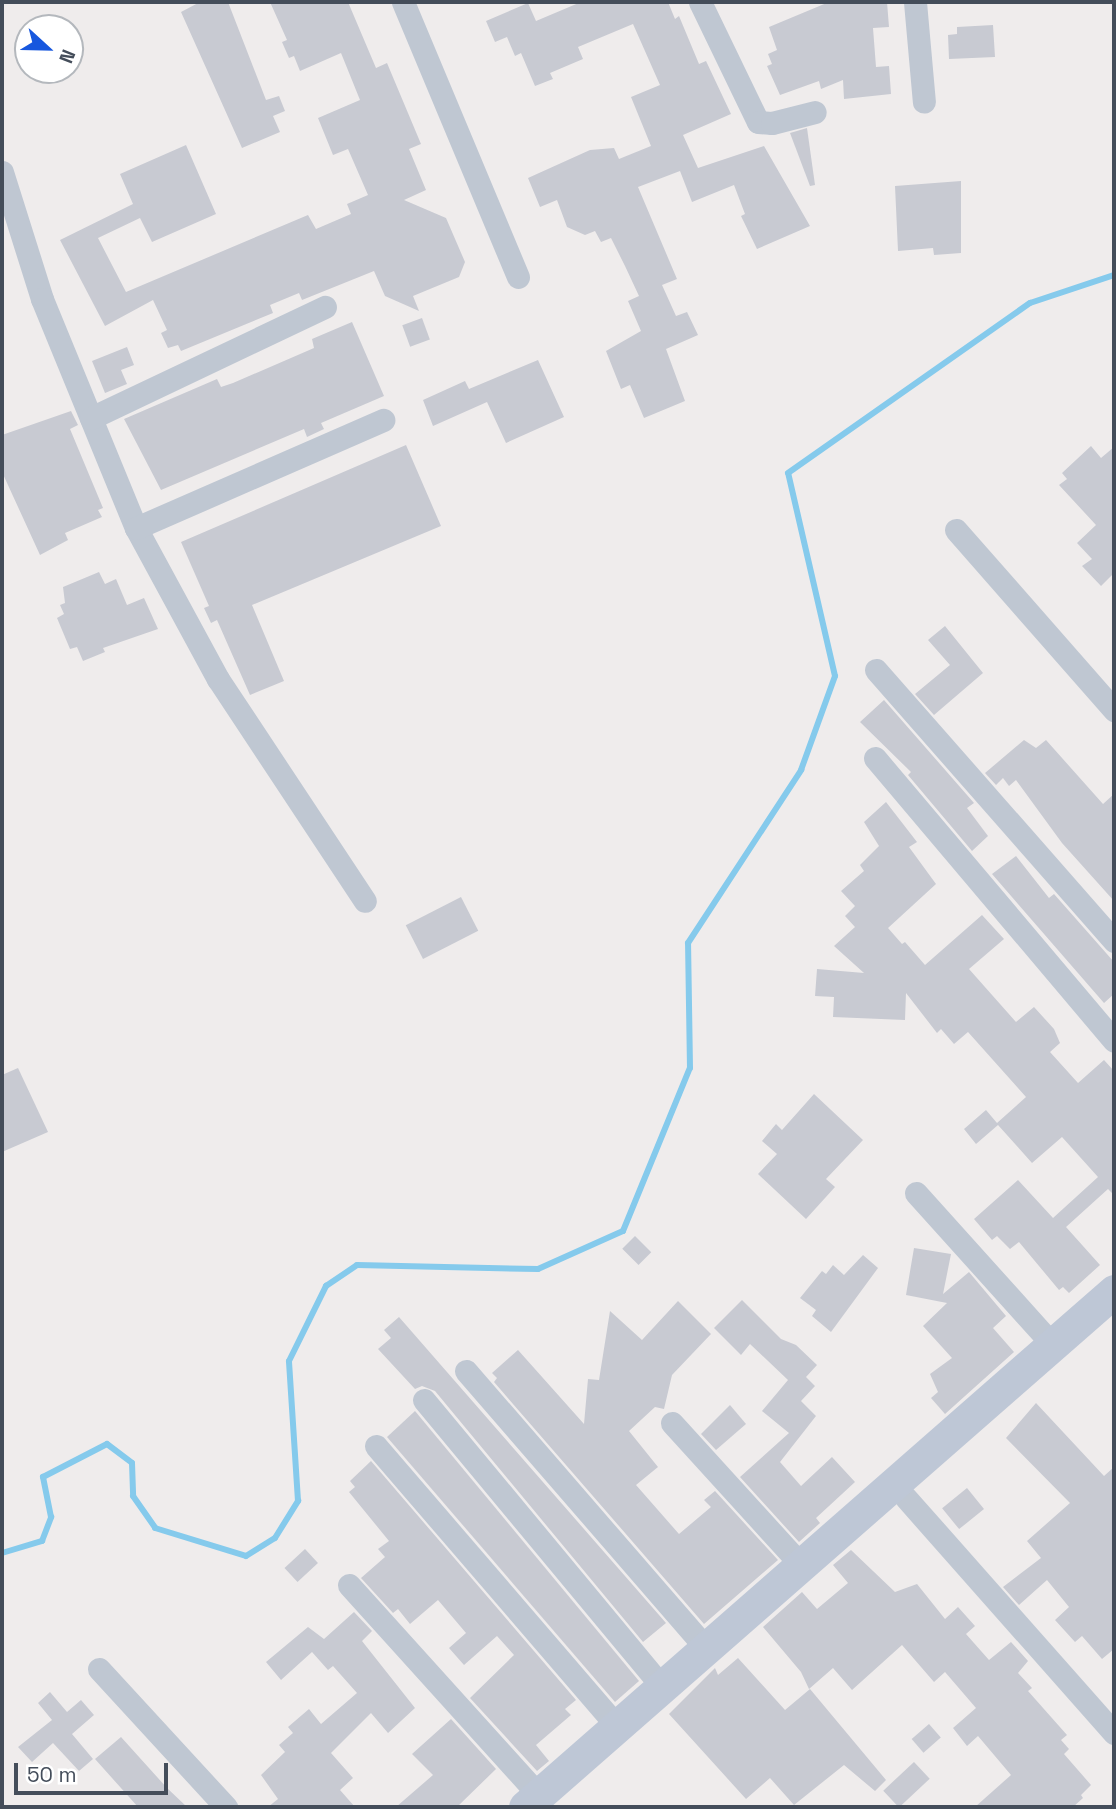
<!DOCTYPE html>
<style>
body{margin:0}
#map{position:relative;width:1116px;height:1809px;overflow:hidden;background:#efecec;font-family:"Space Grotesk",sans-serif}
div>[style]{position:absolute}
.stream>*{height:6px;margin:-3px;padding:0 3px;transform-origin:3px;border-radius:3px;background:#85caec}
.building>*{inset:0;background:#c8cad2;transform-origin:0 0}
.street>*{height:23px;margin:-11.5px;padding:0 11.5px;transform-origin:11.5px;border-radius:11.5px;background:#bfc7d2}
.secondary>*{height:33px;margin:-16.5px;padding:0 16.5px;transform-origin:16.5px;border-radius:16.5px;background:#bec7d6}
span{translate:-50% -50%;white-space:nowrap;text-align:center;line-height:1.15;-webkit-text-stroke:5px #fff;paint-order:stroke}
.frame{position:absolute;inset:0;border:4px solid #444d5a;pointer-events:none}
.north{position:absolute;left:14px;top:14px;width:70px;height:70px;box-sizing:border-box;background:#fff;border:2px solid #b4b8bd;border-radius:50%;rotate:112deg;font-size:19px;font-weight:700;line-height:28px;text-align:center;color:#444d5a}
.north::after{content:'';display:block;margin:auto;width:24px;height:32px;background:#1757de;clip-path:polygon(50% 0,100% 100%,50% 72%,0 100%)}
.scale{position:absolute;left:14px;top:1763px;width:154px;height:32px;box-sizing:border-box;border:4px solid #444d5a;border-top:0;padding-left:9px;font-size:21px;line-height:24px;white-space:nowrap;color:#444d5a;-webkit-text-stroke:5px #fff;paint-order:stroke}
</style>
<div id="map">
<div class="stream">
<i style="left:2px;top:1553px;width:42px;rotate:-16.7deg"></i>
<i style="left:42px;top:1541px;width:26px;rotate:-69deg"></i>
<i style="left:51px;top:1517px;width:41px;rotate:-101.3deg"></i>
<i style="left:43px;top:1477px;width:72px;rotate:-27.3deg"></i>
<i style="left:107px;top:1444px;width:31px;rotate:37deg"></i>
<i style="left:132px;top:1463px;width:33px;rotate:88deg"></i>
<i style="left:133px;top:1496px;width:39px;rotate:55deg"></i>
<i style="left:155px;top:1528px;width:95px;rotate:17.1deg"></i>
<i style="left:246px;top:1556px;width:34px;rotate:-32deg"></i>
<i style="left:275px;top:1538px;width:44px;rotate:-58.1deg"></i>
<i style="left:298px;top:1501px;width:140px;rotate:-93.7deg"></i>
<i style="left:289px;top:1361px;width:84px;rotate:-63.7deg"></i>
<i style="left:326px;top:1286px;width:37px;rotate:-34deg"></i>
<i style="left:357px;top:1265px;width:181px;rotate:1.3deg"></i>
<i style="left:538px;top:1269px;width:93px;rotate:-24.1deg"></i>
<i style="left:623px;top:1231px;width:176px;rotate:-67.7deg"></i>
<i style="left:690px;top:1068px;width:125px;rotate:-90.9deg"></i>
<i style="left:688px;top:943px;width:207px;rotate:-56.8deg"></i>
<i style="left:801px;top:770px;width:100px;rotate:-70.1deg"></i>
<i style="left:835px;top:676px;width:208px;rotate:-103deg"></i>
<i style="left:788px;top:473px;width:296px;rotate:-35.1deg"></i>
<i style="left:1030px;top:303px;width:89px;rotate:-18.4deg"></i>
</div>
<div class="building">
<i style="clip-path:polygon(200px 2px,228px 2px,266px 100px,279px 96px,285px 111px,273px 116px,280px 132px,242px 148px,181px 12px)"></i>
<i style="clip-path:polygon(270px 2px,348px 2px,376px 68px,387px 63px,421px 144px,409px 149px,426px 190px,404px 200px,446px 218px,465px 262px,459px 277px,413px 296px,419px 311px,385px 296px,374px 271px,302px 300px,299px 293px,270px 305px,273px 313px,181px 351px,178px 345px,168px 348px,161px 333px,167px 330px,153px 300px,105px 326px,60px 240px,133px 204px,120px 174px,186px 145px,216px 214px,152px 242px,140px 218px,98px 238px,126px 292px,308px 215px,316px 229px,351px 214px,347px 204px,368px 195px,348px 149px,333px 155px,318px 118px,360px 100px,341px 53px,300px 71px,294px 56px,289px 58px,282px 42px,287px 40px)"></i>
<i style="clip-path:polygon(581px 2px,668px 2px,675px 19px,679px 16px,699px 64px,706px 61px,731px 114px,683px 135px,698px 168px,764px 146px,810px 226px,757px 249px,741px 216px,745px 214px,734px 185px,692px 202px,680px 171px,638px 187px,677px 279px,662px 285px,676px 316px,687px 312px,698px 335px,666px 349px,685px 401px,644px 418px,630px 385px,621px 389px,606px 351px,641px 331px,628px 301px,639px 296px,625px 266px,611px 238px,601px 242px,595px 231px,585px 235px,567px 227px,557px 200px,540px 207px,528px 178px,590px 150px,614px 148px,619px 159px,651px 146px,631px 97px,660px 85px,633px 24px,578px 47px,583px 59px,550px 73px,553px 79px,535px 86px,521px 53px,515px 56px,507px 37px,495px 42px,486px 21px,528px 3px,536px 21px)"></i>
<i style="clip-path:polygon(829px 2px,887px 2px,889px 27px,873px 28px,876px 67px,889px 66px,891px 94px,844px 99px,843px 80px,821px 89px,819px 81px,780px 95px,767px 66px,772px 64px,768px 54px,777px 50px,769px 27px)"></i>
<i style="clip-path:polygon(993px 25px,995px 57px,949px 59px,948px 35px,957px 34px,957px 27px)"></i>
<i style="clip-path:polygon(807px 128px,815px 185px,810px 186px,790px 133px)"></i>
<i style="clip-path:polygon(961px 181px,961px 253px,934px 255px,933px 248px,898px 251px,895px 186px)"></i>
<i style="left:422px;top:318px;width:23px;height:21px;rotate:70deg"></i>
<i style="clip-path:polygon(352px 322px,384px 396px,321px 423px,324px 429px,307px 437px,304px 429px,161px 490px,124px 419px,217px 379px,221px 387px,233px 383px,314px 348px,312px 339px)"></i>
<i style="clip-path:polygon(127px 347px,134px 365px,121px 370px,127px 384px,105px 393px,92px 361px)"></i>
<i style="clip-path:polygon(538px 360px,564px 417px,506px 443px,487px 402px,433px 426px,423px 400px,465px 381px,469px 389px)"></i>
<i style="clip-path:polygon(71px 411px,78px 425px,70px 429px,103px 508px,98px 510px,102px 517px,65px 533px,68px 540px,40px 555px,2px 472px,2px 435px)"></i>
<i style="clip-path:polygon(406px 445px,441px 526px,252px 605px,284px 681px,250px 695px,217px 620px,211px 623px,204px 608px,209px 606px,181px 542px)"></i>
<i style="clip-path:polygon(1091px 446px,1101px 458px,1114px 447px,1114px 573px,1101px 586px,1082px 566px,1092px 559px,1077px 543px,1096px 525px,1059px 485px,1067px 479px,1062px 473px)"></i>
<i style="clip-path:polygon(99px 572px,105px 584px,116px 579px,127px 605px,144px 598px,158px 629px,103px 648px,105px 652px,83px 661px,77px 647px,70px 649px,57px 618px,64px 614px,60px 605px,65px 603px,63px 587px)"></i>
<i style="clip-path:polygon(945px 626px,983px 673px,934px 715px,915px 694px,950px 665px,928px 640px)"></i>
<i style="clip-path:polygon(884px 700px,974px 803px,967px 808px,988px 836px,972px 851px,908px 775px,911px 772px,860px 722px)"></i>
<i style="clip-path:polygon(1024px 740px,1036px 748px,1046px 740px,1103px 804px,1114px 794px,1114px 901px,1062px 843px,1016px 780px,1009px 786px,1003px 778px,996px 785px,985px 773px)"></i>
<i style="clip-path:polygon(886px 802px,917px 842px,909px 847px,936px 884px,888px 928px,902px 944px,905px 942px,925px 965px,982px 915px,1004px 939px,969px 969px,1016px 1022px,1034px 1007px,1054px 1029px,1060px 1043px,1050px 1052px,1078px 1083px,1104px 1060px,1114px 1071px,1114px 1195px,1108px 1189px,1066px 1227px,1100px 1265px,1069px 1293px,1063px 1287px,1059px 1290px,1019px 1242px,1010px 1249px,997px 1236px,992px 1240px,974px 1219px,1018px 1180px,1053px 1218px,1098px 1177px,1062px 1137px,1032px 1163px,998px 1125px,976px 1144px,964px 1129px,986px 1110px,997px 1123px,1026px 1097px,968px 1032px,954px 1044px,941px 1029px,937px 1033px,906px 993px,905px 1020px,833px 1017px,834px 997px,815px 996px,817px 969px,864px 973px,834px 946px,855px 927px,845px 916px,855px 906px,841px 891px,864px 871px,860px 865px,879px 846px,864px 822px)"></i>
<i style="clip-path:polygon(1016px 856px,1049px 898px,1054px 894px,1114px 962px,1114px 994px,1104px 1003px,992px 874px)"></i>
<i style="left:461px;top:897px;width:38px;height:62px;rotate:63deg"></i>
<i style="clip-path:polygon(18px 1068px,48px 1132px,2px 1152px,2px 1075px)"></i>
<i style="clip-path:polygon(814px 1094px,863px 1140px,826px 1179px,835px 1187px,806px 1219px,758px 1174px,777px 1154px,762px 1141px,776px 1124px,782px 1130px)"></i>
<i style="left:635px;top:1236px;width:23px;height:18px;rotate:45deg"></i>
<i style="clip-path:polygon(914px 1248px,951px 1254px,943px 1294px,969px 1272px,1006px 1316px,993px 1328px,1014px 1352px,945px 1414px,931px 1398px,938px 1392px,930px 1374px,952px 1358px,923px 1326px,947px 1303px,906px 1295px)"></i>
<i style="clip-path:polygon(863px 1255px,878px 1268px,831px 1332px,812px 1316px,816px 1310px,800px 1298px,822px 1271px,826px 1274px,833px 1265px,844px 1275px)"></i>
<i style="clip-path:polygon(742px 1300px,781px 1339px,796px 1345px,817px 1365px,806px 1377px,815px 1386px,801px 1401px,816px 1416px,780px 1462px,801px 1486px,832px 1457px,855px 1482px,816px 1518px,820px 1523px,799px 1542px,740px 1477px,789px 1433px,762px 1411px,788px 1380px,750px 1344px,741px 1355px,714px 1328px)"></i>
<i style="clip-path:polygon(678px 1301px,711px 1334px,672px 1375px,664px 1409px,655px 1407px,629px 1431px,658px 1467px,636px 1485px,679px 1534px,711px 1507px,704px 1500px,715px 1491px,778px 1560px,704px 1624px,494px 1382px,497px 1378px,492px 1373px,518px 1350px,584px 1424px,588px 1379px,599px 1380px,610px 1311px,642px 1340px)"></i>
<i style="clip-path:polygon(399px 1317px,666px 1623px,643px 1642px,435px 1391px,422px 1386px,415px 1389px,378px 1349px,391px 1338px,384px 1330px)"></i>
<i style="clip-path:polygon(1036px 1403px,1104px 1476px,1114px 1467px,1114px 1649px,1102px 1659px,1082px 1636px,1075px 1642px,1055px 1620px,1069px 1607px,1047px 1580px,1019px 1605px,1003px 1587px,1041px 1558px,1027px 1541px,1070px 1503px,1006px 1438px)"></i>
<i style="clip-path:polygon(730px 1405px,746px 1424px,716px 1450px,701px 1434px)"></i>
<i style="clip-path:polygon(415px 1411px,639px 1681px,615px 1702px,387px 1437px)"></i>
<i style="clip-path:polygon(371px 1461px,576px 1700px,565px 1709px,571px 1715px,536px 1745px,549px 1761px,537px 1771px,470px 1698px,514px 1655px,497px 1636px,464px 1665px,449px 1648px,466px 1633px,438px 1600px,410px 1624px,398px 1609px,393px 1613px,361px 1578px,385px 1557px,378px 1549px,389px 1541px,349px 1492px,355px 1487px,350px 1481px)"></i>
<i style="left:967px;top:1488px;width:27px;height:32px;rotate:51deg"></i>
<i style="left:305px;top:1549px;width:19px;height:28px;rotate:47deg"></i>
<i style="clip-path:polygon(851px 1550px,895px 1592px,917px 1584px,945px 1619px,958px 1607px,975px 1626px,966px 1634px,989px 1660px,1011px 1642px,1028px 1661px,1018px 1673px,1032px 1688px,1028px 1691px,1067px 1735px,1061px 1740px,1069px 1749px,1064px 1754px,1091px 1785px,1081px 1795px,1083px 1798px,1073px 1807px,975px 1807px,1011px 1775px,978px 1736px,967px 1746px,953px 1728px,976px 1708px,945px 1672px,934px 1682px,902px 1645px,852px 1690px,833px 1668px,809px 1689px,801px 1672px,763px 1627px,802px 1592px,817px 1609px,848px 1583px,833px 1565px)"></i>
<i style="clip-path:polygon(354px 1612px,372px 1631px,362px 1641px,415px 1708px,388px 1733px,371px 1713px,331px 1753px,353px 1778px,340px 1790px,355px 1807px,268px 1807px,278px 1799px,261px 1775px,285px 1752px,279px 1745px,293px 1733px,288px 1727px,309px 1709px,321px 1724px,357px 1693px,333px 1666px,328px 1670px,312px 1652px,281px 1680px,266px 1662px,308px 1627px,324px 1639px)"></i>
<i style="clip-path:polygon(738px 1658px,785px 1710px,810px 1689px,886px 1780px,875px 1791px,844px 1765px,794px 1805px,770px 1778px,746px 1799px,669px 1714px,715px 1668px,718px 1675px)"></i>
<i style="clip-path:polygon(50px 1692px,67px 1712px,81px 1700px,94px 1715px,72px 1734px,93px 1759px,79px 1771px,53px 1743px,32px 1762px,18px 1747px,52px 1720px,38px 1703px)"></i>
<i style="clip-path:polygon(451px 1719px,496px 1769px,457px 1807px,396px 1807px,433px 1775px,412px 1754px)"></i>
<i style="left:929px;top:1724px;width:18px;height:23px;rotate:49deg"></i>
<i style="clip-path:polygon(121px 1737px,167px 1788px,187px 1807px,138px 1807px,95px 1759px)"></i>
<i style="left:914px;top:1762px;width:23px;height:42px;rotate:47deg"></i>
</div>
<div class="street">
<i style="left:403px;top:2px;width:298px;rotate:67.3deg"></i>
<i style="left:700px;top:2px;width:133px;rotate:64.2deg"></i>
<i style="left:758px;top:122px;width:14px;rotate:4deg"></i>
<i style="left:772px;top:123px;width:44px;rotate:-14.3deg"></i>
<i style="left:915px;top:2px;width:100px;rotate:84.9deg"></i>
<i style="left:2px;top:172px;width:133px;rotate:72.5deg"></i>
<i style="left:42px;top:299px;width:248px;rotate:67.7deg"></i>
<i style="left:136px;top:528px;width:172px;rotate:61.5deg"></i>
<i style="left:218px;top:679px;width:266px;rotate:56.5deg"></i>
<i style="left:91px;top:418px;width:259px;rotate:-25.4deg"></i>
<i style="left:136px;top:528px;width:270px;rotate:-23.6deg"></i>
<i style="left:956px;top:530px;width:240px;rotate:48.7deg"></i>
<i style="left:876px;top:670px;width:361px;rotate:48.7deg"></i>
<i style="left:875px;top:758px;width:370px;rotate:49.8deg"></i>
<i style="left:916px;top:1193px;width:205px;rotate:48deg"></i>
<i style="left:466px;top:1371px;width:367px;rotate:49.1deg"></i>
<i style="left:424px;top:1400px;width:373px;rotate:50.3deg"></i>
<i style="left:672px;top:1423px;width:192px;rotate:47.7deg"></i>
<i style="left:376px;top:1446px;width:369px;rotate:49.3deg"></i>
<i style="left:906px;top:1498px;width:314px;rotate:48.5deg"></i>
<i style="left:349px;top:1585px;width:283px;rotate:47.9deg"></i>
<i style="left:99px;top:1669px;width:188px;rotate:47.4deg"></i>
</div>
<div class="secondary">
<i style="left:525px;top:1807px;width:783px;rotate:-41.22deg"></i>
</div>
<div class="frame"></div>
<div class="north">N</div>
<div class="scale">50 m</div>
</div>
